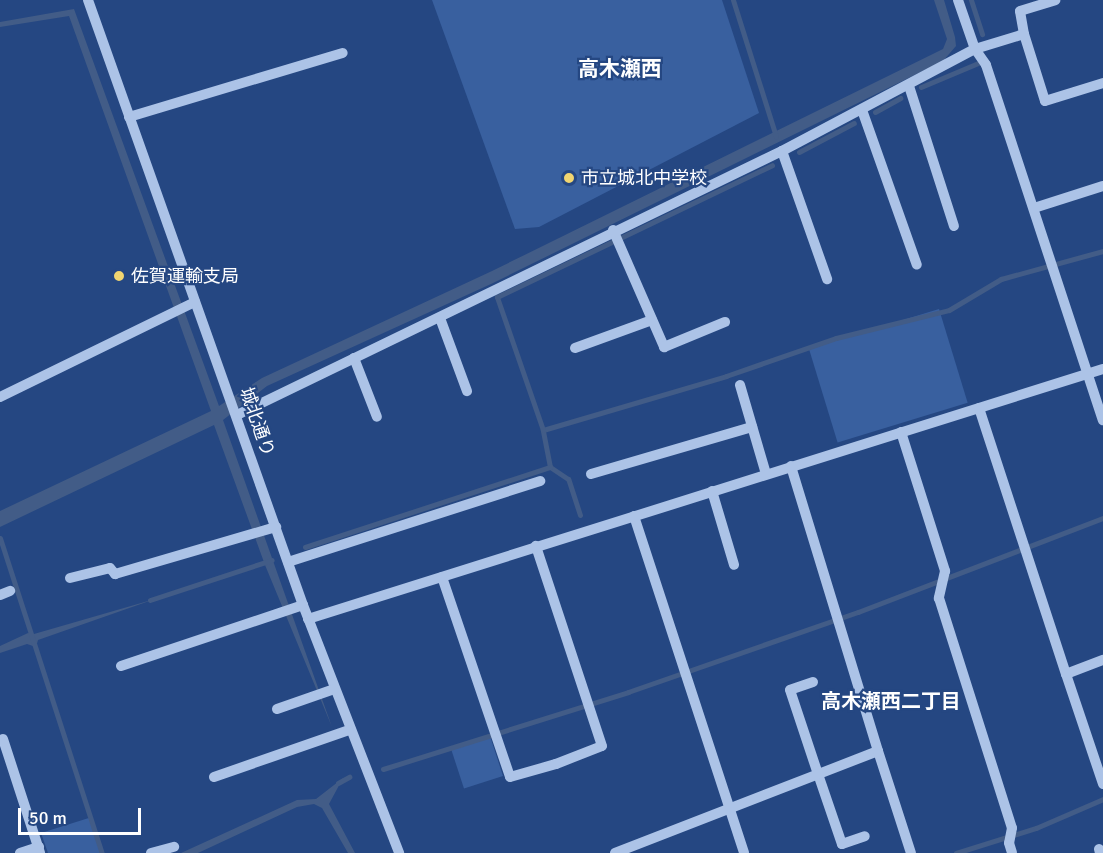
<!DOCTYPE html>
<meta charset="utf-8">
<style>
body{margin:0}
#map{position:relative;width:1103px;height:853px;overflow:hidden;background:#254782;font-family:Signika,"Noto Sans JP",sans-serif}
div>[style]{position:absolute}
.green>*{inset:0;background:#39609f;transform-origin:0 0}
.water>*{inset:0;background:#425c87}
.stream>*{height:5px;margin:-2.5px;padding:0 2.5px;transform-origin:2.5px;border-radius:2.5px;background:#425c87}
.minor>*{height:10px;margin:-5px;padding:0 5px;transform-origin:5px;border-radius:5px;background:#acc3e7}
.dots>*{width:16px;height:16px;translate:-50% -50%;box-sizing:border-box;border:3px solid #254782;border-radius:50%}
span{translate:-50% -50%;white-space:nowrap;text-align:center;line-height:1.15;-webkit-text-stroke:4.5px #254782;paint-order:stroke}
.poi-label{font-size:18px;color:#fff}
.left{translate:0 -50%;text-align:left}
.street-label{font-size:18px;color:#fff}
.neighbourhood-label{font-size:20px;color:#fff;font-weight:700}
.quarter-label{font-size:21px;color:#fff;font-weight:700}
.scale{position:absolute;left:18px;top:808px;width:123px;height:27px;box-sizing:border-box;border:3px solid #fff;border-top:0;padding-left:8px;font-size:18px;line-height:21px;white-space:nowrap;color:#fff;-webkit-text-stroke:4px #254782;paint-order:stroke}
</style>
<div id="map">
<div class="green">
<i style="clip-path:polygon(432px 0,722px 0,759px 113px,539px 227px,515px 229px)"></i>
<i style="left:939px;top:309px;width:98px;height:136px;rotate:73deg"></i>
<i style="left:490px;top:736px;width:42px;height:41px;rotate:72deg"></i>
<i style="clip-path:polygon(92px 817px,104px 853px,48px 853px,41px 833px)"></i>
</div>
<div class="water">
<i style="clip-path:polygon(934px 0,944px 0,955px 37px,956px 46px,943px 61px,491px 284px,267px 386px,223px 420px,332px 727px,265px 565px,214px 425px,0 527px,0 511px,211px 411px,69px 16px,0 27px,0 22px,74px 9px,219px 406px,262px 378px,492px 271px,943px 49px,947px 39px)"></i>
<i style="clip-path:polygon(155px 599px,38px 640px,36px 647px,27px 644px,0 653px,0 646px,28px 633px,34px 634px)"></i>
<i style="clip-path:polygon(343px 778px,329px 804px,355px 853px,348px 853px,322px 808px,314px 804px,297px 807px,198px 853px,181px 853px,297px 800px,316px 799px)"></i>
</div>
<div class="stream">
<i style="left:733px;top:0;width:143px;rotate:72.5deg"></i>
<i style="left:971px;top:0;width:36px;rotate:72deg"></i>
<i style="left:921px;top:87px;width:62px;rotate:-22.8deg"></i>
<i style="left:875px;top:112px;width:29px;rotate:-29deg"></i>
<i style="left:799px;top:152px;width:62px;rotate:-27.8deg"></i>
<i style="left:543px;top:430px;width:191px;rotate:-16.4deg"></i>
<i style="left:726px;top:376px;width:116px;rotate:-19.1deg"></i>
<i style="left:836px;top:338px;width:116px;rotate:-13.9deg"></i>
<i style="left:949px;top:310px;width:61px;rotate:-30.8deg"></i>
<i style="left:1001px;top:279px;width:106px;rotate:-15.4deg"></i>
<i style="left:580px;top:515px;width:38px;rotate:-108deg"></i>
<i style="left:568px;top:479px;width:22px;rotate:-146deg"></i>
<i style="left:550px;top:467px;width:38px;rotate:-101deg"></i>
<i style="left:543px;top:430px;width:141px;rotate:-109.1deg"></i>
<i style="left:497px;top:297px;width:305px;rotate:-25.6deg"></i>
<i style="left:0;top:538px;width:331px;rotate:72.1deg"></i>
<i style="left:305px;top:547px;width:258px;rotate:-18.1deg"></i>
<i style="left:150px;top:600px;width:128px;rotate:-18.2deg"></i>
<i style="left:383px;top:769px;width:257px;rotate:-17.4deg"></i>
<i style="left:628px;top:692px;width:244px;rotate:-19.2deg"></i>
<i style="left:858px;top:612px;width:262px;rotate:-21deg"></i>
<i style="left:338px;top:783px;width:13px;rotate:-29deg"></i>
<i style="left:956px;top:853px;width:84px;rotate:-17.4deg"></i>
<i style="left:1036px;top:828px;width:73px;rotate:-23.4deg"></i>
</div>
<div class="minor">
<i style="left:88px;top:0;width:642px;rotate:70.44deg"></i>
<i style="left:303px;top:605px;width:266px;rotate:68.8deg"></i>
<i style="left:958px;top:0;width:52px;rotate:70.9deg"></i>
<i style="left:975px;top:49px;width:19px;rotate:55deg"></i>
<i style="left:986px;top:65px;width:374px;rotate:71.8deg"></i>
<i style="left:1024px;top:34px;width:23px;rotate:-100deg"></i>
<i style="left:1020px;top:11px;width:37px;rotate:-17deg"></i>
<i style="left:909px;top:86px;width:147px;rotate:72.2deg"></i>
<i style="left:862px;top:110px;width:164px;rotate:70.5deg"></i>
<i style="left:129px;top:117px;width:223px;rotate:-16.7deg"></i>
<i style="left:782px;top:151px;width:136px;rotate:70.6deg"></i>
<i style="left:1034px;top:208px;width:72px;rotate:-17.7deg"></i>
<i style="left:613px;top:230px;width:128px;rotate:66.4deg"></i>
<i style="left:664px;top:347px;width:66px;rotate:-22.3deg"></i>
<i style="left:440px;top:318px;width:78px;rotate:69.7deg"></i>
<i style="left:575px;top:348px;width:82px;rotate:-20deg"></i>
<i style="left:354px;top:358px;width:63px;rotate:68.7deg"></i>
<i style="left:740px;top:385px;width:93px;rotate:73.7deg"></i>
<i style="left:0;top:397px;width:217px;rotate:-26deg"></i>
<i style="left:979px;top:408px;width:280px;rotate:71.9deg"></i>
<i style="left:1066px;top:674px;width:40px;rotate:-21deg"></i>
<i style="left:237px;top:415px;width:606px;rotate:-25.85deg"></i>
<i style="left:782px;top:151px;width:218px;rotate:-27.9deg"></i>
<i style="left:975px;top:49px;width:51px;rotate:-17deg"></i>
<i style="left:1024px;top:34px;width:70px;rotate:72.6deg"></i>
<i style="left:1045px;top:101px;width:61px;rotate:-17.2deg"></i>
<i style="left:901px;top:432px;width:146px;rotate:72.4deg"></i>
<i style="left:945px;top:571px;width:28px;rotate:103deg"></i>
<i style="left:939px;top:598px;width:241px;rotate:72.4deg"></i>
<i style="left:1012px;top:828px;width:15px;rotate:101deg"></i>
<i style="left:1009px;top:843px;width:10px;rotate:73deg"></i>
<i style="left:591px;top:474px;width:168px;rotate:-16.3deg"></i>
<i style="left:712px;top:491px;width:77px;rotate:73.4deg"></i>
<i style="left:634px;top:516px;width:354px;rotate:71.9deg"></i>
<i style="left:288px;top:562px;width:265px;rotate:-17.8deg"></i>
<i style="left:442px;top:577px;width:211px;rotate:71.2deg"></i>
<i style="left:510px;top:777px;width:48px;rotate:-15.8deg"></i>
<i style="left:556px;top:764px;width:49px;rotate:-21.4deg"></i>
<i style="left:602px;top:746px;width:211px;rotate:-108.3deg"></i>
<i style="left:70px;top:578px;width:41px;rotate:-14deg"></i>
<i style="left:110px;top:568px;width:8px;rotate:50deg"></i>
<i style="left:115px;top:574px;width:168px;rotate:-16.3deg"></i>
<i style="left:0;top:595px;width:11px;rotate:-22deg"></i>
<i style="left:308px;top:619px;width:833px;rotate:-17.46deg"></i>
<i style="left:121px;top:666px;width:192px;rotate:-18.5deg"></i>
<i style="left:1066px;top:674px;width:116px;rotate:71.4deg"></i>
<i style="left:813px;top:682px;width:24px;rotate:161deg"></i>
<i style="left:790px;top:690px;width:89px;rotate:71.6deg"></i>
<i style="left:818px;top:774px;width:74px;rotate:71.1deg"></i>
<i style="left:842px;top:844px;width:24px;rotate:-19deg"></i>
<i style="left:277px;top:709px;width:60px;rotate:-19.3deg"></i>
<i style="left:3px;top:739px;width:120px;rotate:72deg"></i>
<i style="left:878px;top:751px;width:107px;rotate:72.1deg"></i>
<i style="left:214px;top:777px;width:143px;rotate:-19.2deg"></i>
<i style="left:1099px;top:849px;width:4px;rotate:76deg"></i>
<i style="left:20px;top:853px;width:20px;rotate:-18deg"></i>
<i style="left:151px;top:853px;width:24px;rotate:-15deg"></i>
<i style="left:615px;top:853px;width:282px;rotate:-21.2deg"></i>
<i style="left:878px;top:751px;width:298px;rotate:-107deg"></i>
</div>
<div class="dots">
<i style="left:569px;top:178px;background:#f1d571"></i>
<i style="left:119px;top:276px;background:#f1d571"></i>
</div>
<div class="poi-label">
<span class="left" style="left:581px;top:178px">市立城北中学校</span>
<span class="left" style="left:131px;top:276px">佐賀運輸支局</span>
</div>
<div class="street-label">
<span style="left:257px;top:422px;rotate:71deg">城北通り</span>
</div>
<div class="neighbourhood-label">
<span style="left:891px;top:701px">高木瀬西二丁目</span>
</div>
<div class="quarter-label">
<span style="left:620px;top:69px">高木瀬西</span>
</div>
<div class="scale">50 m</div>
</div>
